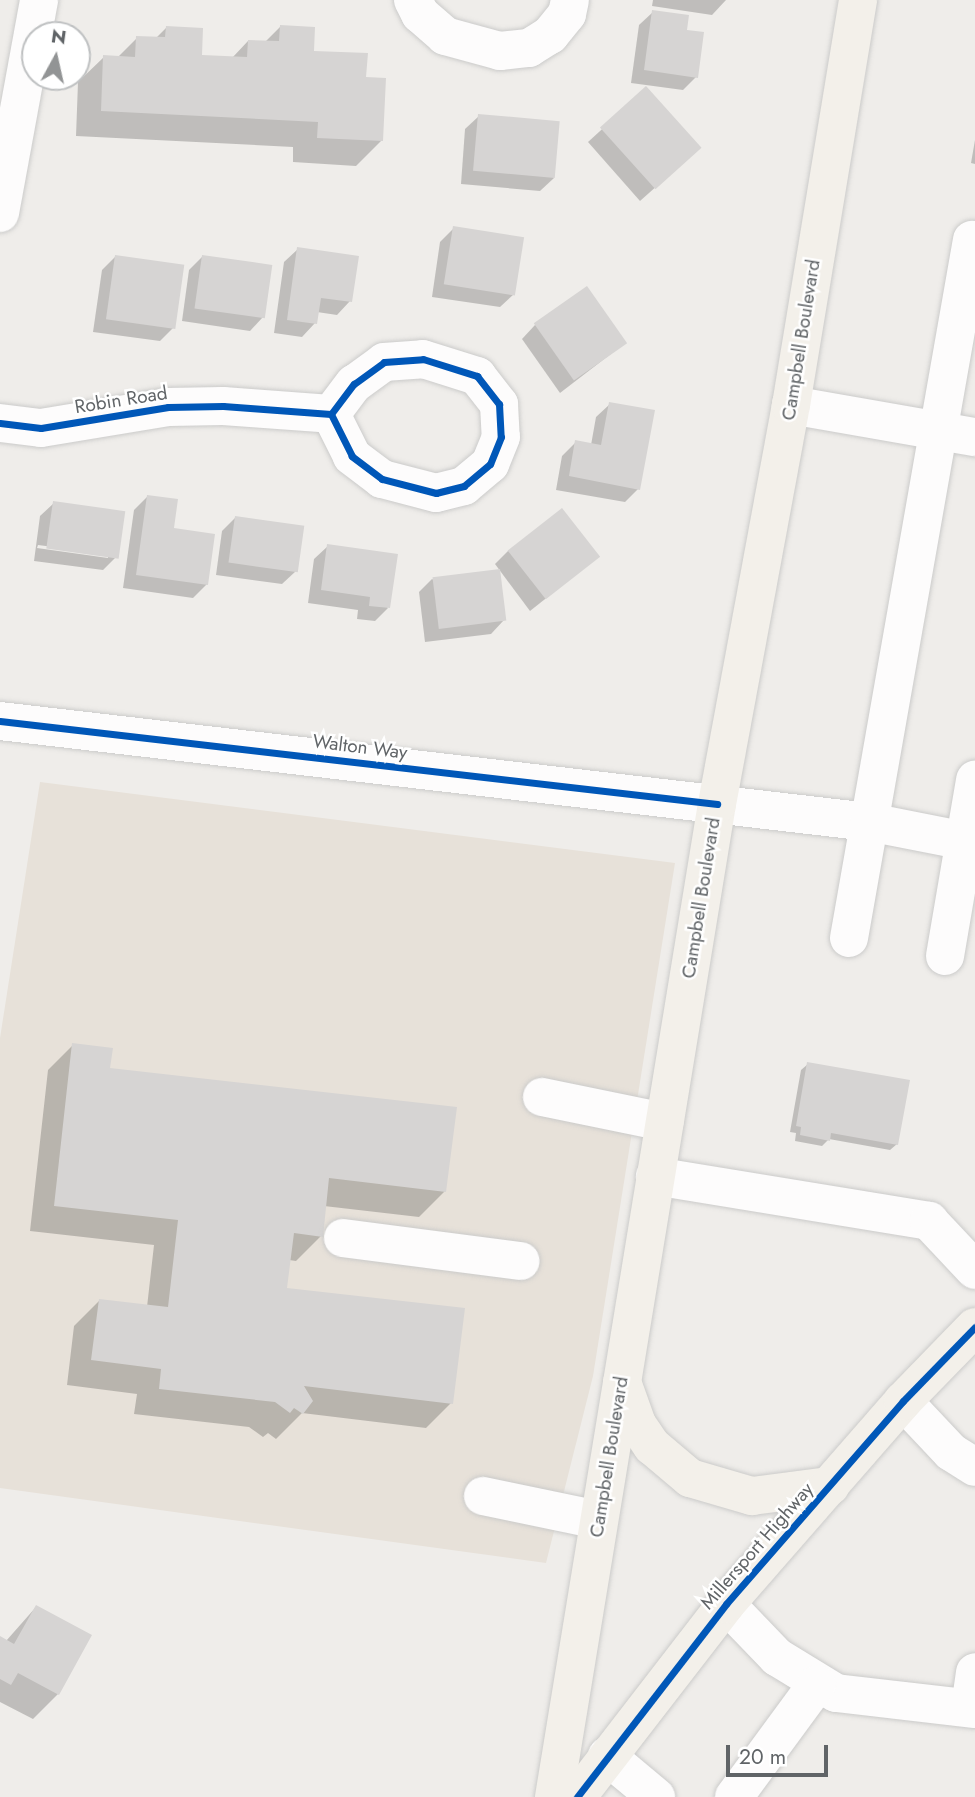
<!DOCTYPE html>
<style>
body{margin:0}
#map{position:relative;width:975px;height:1797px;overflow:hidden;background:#efedea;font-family:Jost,sans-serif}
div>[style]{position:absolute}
.commercial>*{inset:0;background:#e7e1d9}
.shadow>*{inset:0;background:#0003}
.building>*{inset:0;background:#d6d4d3;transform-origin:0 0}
.roads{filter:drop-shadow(0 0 2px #cbcbca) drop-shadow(0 0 2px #cbcbca)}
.minor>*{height:38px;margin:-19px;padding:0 19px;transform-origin:19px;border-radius:19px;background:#fdfcfc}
.major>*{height:38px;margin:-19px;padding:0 19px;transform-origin:19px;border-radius:19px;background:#f3f0ea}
.cycleway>*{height:7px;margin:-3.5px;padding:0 3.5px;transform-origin:3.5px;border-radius:3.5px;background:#0057b8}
span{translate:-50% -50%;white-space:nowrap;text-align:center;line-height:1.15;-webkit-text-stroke:5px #fff;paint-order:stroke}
.street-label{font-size:19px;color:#606467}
.north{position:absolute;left:21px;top:21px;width:70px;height:70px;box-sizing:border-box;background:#fff;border:2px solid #bfc1c2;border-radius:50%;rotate:8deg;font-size:19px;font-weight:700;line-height:28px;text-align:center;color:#606467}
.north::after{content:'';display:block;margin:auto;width:24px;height:32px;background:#929495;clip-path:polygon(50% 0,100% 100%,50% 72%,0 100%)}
.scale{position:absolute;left:726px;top:1745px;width:102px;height:32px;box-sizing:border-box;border:4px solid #606467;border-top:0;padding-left:9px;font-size:21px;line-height:24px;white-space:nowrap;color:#606467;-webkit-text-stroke:5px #fff;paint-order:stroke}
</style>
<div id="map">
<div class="commercial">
<i style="clip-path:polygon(40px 782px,675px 863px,593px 1376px,546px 1563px,0 1488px,0 1038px)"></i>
</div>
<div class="shadow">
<i style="clip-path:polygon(653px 0,726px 0,712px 15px,652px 6px)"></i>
<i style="clip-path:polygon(653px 12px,685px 32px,696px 77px,683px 90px,631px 83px,639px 25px)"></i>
<i style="clip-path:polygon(280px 27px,312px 52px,365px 79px,382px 140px,356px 166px,293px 162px,293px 147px,76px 136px,78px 82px,104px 57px,117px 58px,137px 38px,156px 38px,166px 28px,200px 56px,232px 58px,248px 41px,265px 42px)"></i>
<i style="clip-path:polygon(646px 89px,685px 161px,640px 201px,588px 142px)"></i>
<i style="clip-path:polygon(479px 116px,554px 178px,540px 191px,461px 184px,465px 129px)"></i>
<i style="clip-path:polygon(975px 140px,975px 164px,971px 163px)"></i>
<i style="clip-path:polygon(454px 228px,514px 294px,500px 307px,432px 297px,440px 242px)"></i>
<i style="clip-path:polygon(298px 249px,350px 301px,337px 315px,317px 312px,315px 323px,302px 337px,274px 333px,284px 262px)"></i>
<i style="clip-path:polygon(203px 256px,263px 317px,250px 331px,182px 321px,189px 270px)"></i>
<i style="clip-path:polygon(115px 257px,173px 328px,160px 341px,93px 332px,102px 270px)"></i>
<i style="clip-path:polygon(535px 325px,625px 343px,560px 393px,522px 339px)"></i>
<i style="clip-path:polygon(610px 404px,638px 489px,625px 502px,556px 490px,562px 456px,576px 442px,591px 445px,596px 417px)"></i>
<i style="clip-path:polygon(148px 496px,207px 584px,193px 598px,123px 588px,134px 510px)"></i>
<i style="clip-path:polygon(evenodd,54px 503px,116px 557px,103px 570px,34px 561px,40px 516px,54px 503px,38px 545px,108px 554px,108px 558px,37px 548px,38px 545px)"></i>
<i style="clip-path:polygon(235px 518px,296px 571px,282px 584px,216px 575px,222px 531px)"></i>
<i style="clip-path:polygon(328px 546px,388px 608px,375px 621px,357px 619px,358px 610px,308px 603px,314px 559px)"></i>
<i style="clip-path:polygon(508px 551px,598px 557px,530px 611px,495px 564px)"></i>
<i style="clip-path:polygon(432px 579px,504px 620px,491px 634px,425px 642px,419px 592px)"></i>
<i style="clip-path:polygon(73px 1045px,108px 1069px,445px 1191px,419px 1217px,324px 1206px,321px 1236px,296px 1261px,289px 1260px,285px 1289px,451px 1403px,426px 1428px,302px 1413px,276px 1439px,268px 1433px,263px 1437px,249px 1427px,134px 1414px,137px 1394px,67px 1385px,74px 1326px,99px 1301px,147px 1307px,154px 1245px,30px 1231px,48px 1070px)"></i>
<i style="clip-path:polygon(808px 1064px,897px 1144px,890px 1150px,829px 1139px,822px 1146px,795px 1141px,796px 1133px,790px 1132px,801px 1070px)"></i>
<i style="clip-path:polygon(36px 1607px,58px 1694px,33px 1719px,0 1702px,0 1638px,6px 1641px)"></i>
</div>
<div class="building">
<i style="clip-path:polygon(652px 10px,689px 15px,687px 30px,704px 32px,698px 78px,644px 70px)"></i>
<i style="clip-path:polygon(280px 25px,315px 27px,314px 51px,368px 53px,366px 77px,386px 78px,383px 141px,317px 138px,318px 122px,101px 111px,103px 55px,135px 57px,136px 36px,165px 37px,166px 26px,203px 28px,202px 55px,247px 57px,248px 40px,279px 41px)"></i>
<i style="left:646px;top:86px;width:83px;height:62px;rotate:48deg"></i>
<i style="left:478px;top:114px;width:82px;height:57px;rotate:5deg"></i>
<i style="left:453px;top:226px;width:72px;height:59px;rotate:9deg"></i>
<i style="clip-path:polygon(297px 247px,359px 256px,352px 302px,321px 298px,317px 324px,287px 320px)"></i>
<i style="left:115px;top:255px;width:70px;height:65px;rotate:8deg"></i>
<i style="left:202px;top:255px;width:71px;height:54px;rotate:8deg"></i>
<i style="left:587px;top:286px;width:70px;height:65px;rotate:55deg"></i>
<i style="clip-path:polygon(609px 402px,655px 410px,640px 490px,569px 476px,575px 440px,601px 445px)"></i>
<i style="clip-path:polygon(147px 495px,178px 499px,174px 528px,215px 534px,208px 585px,136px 575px)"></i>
<i style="left:53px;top:501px;width:73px;height:48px;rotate:8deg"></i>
<i style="left:562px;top:508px;width:62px;height:69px;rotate:52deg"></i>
<i style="left:235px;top:516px;width:70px;height:47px;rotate:8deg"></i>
<i style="clip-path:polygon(327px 544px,398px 554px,390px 608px,369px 606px,370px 597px,321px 590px)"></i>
<i style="left:500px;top:569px;width:52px;height:68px;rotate:83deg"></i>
<i style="clip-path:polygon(72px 1043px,113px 1048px,110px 1068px,457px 1107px,446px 1192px,329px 1178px,323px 1237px,294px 1233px,287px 1288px,465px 1308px,453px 1404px,304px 1386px,313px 1401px,303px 1414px,294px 1408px,290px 1413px,275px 1402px,159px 1389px,161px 1369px,91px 1360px,99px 1299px,168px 1307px,178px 1220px,54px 1206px)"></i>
<i style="clip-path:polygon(807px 1062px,910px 1080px,898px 1145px,831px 1133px,830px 1141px,800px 1135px,801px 1127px,796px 1126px)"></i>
<i style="clip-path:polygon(36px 1605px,92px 1635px,59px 1695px,18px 1673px,11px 1685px,0 1679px,0 1636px,14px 1644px)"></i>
</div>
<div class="roads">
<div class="minor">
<i style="left:413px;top:0;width:16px;rotate:63deg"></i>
<i style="left:420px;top:14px;width:33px;rotate:41deg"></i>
<i style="left:445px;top:36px;width:57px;rotate:15.3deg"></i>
<i style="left:500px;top:51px;width:29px;rotate:-6deg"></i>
<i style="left:529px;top:48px;width:25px;rotate:-32deg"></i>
<i style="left:550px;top:35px;width:27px;rotate:-51deg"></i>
<i style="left:567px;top:14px;width:14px;rotate:-78deg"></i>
<i style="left:0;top:213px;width:217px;rotate:-79.6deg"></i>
<i style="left:423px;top:359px;width:57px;rotate:17.5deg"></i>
<i style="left:477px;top:376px;width:36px;rotate:52deg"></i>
<i style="left:499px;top:404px;width:33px;rotate:87deg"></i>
<i style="left:501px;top:437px;width:29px;rotate:112deg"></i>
<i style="left:490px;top:464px;width:34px;rotate:140deg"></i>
<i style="left:464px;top:486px;width:29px;rotate:166deg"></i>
<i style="left:436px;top:493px;width:56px;rotate:-165.5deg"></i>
<i style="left:382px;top:479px;width:38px;rotate:-143deg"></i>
<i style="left:352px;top:456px;width:47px;rotate:-116.6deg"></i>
<i style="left:331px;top:414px;width:38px;rotate:-53deg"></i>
<i style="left:354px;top:384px;width:37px;rotate:-36deg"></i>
<i style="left:384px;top:362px;width:39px;rotate:-4deg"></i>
<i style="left:791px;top:405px;width:187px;rotate:9.9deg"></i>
<i style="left:0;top:423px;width:41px;rotate:7deg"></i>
<i style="left:41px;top:428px;width:129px;rotate:-9.4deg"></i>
<i style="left:168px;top:407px;width:55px;rotate:-1deg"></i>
<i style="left:223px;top:406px;width:108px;rotate:4.2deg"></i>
<i style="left:0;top:721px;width:875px;rotate:6.63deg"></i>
<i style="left:869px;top:822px;width:108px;rotate:11.2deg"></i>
<i style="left:849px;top:938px;width:709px;rotate:-80.01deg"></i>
<i style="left:945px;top:956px;width:179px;rotate:-80.3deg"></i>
<i style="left:542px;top:1097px;width:125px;rotate:11.6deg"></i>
<i style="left:655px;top:1176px;width:278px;rotate:9.3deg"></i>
<i style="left:929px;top:1221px;width:67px;rotate:46.8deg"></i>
<i style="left:343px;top:1238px;width:179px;rotate:7.4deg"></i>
<i style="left:903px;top:1401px;width:70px;rotate:46.7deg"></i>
<i style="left:951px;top:1452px;width:28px;rotate:32deg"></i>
<i style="left:483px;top:1496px;width:118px;rotate:11.7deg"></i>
<i style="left:726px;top:1604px;width:74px;rotate:46.1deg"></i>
<i style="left:777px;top:1657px;width:69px;rotate:31.4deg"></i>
<i style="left:836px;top:1693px;width:140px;rotate:6.6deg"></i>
<i style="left:970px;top:1708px;width:36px;rotate:-82deg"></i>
<i style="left:607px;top:1756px;width:64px;rotate:39.9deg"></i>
<i style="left:734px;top:1797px;width:140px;rotate:-53.7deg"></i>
</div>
<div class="major">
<i style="left:622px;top:1382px;width:45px;rotate:70.3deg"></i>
<i style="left:637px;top:1424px;width:27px;rotate:56deg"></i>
<i style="left:652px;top:1446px;width:50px;rotate:40.1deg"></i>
<i style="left:690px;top:1478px;width:65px;rotate:16.2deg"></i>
<i style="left:752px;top:1496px;width:79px;rotate:-7.3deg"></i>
<i style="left:554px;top:1797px;width:1006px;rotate:-80.68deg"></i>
<i style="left:717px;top:804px;width:406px;rotate:-79.5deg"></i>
<i style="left:791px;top:405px;width:411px;rotate:-80.6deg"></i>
<i style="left:577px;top:1797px;width:244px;rotate:-52.3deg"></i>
<i style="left:726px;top:1604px;width:269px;rotate:-48.9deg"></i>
<i style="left:903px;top:1401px;width:103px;rotate:-45.8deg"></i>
</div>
</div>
<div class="cycleway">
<i style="left:423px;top:359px;width:57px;rotate:17.5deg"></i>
<i style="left:477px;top:376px;width:36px;rotate:52deg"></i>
<i style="left:499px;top:404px;width:33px;rotate:87deg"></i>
<i style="left:501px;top:437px;width:29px;rotate:112deg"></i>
<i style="left:490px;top:464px;width:34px;rotate:140deg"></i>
<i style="left:464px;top:486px;width:29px;rotate:166deg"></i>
<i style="left:436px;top:493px;width:56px;rotate:-165.5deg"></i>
<i style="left:382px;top:479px;width:38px;rotate:-143deg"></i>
<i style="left:352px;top:456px;width:47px;rotate:-116.6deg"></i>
<i style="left:331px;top:414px;width:38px;rotate:-53deg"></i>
<i style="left:354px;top:384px;width:37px;rotate:-36deg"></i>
<i style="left:384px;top:362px;width:39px;rotate:-4deg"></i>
<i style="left:0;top:423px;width:41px;rotate:7deg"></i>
<i style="left:41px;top:428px;width:129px;rotate:-9.4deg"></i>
<i style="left:168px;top:407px;width:55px;rotate:-1deg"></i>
<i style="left:223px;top:406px;width:108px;rotate:4.2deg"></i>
<i style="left:0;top:721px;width:722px;rotate:6.6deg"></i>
<i style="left:577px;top:1797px;width:244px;rotate:-52.3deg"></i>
<i style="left:726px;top:1604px;width:269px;rotate:-48.9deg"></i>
<i style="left:903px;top:1401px;width:103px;rotate:-45.8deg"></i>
</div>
<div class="street-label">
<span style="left:801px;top:340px;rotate:-81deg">Campbell Boulevard</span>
<span style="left:121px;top:400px;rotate:-9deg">Robin Road</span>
<span style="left:360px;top:747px;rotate:7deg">Walton Way</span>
<span style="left:701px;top:898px;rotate:-81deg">Campbell Boulevard</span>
<span style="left:609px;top:1457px;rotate:-81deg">Campbell Boulevard</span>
<span style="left:757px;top:1546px;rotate:-49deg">Millersport Highway</span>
</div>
<div class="north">N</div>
<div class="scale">20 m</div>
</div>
